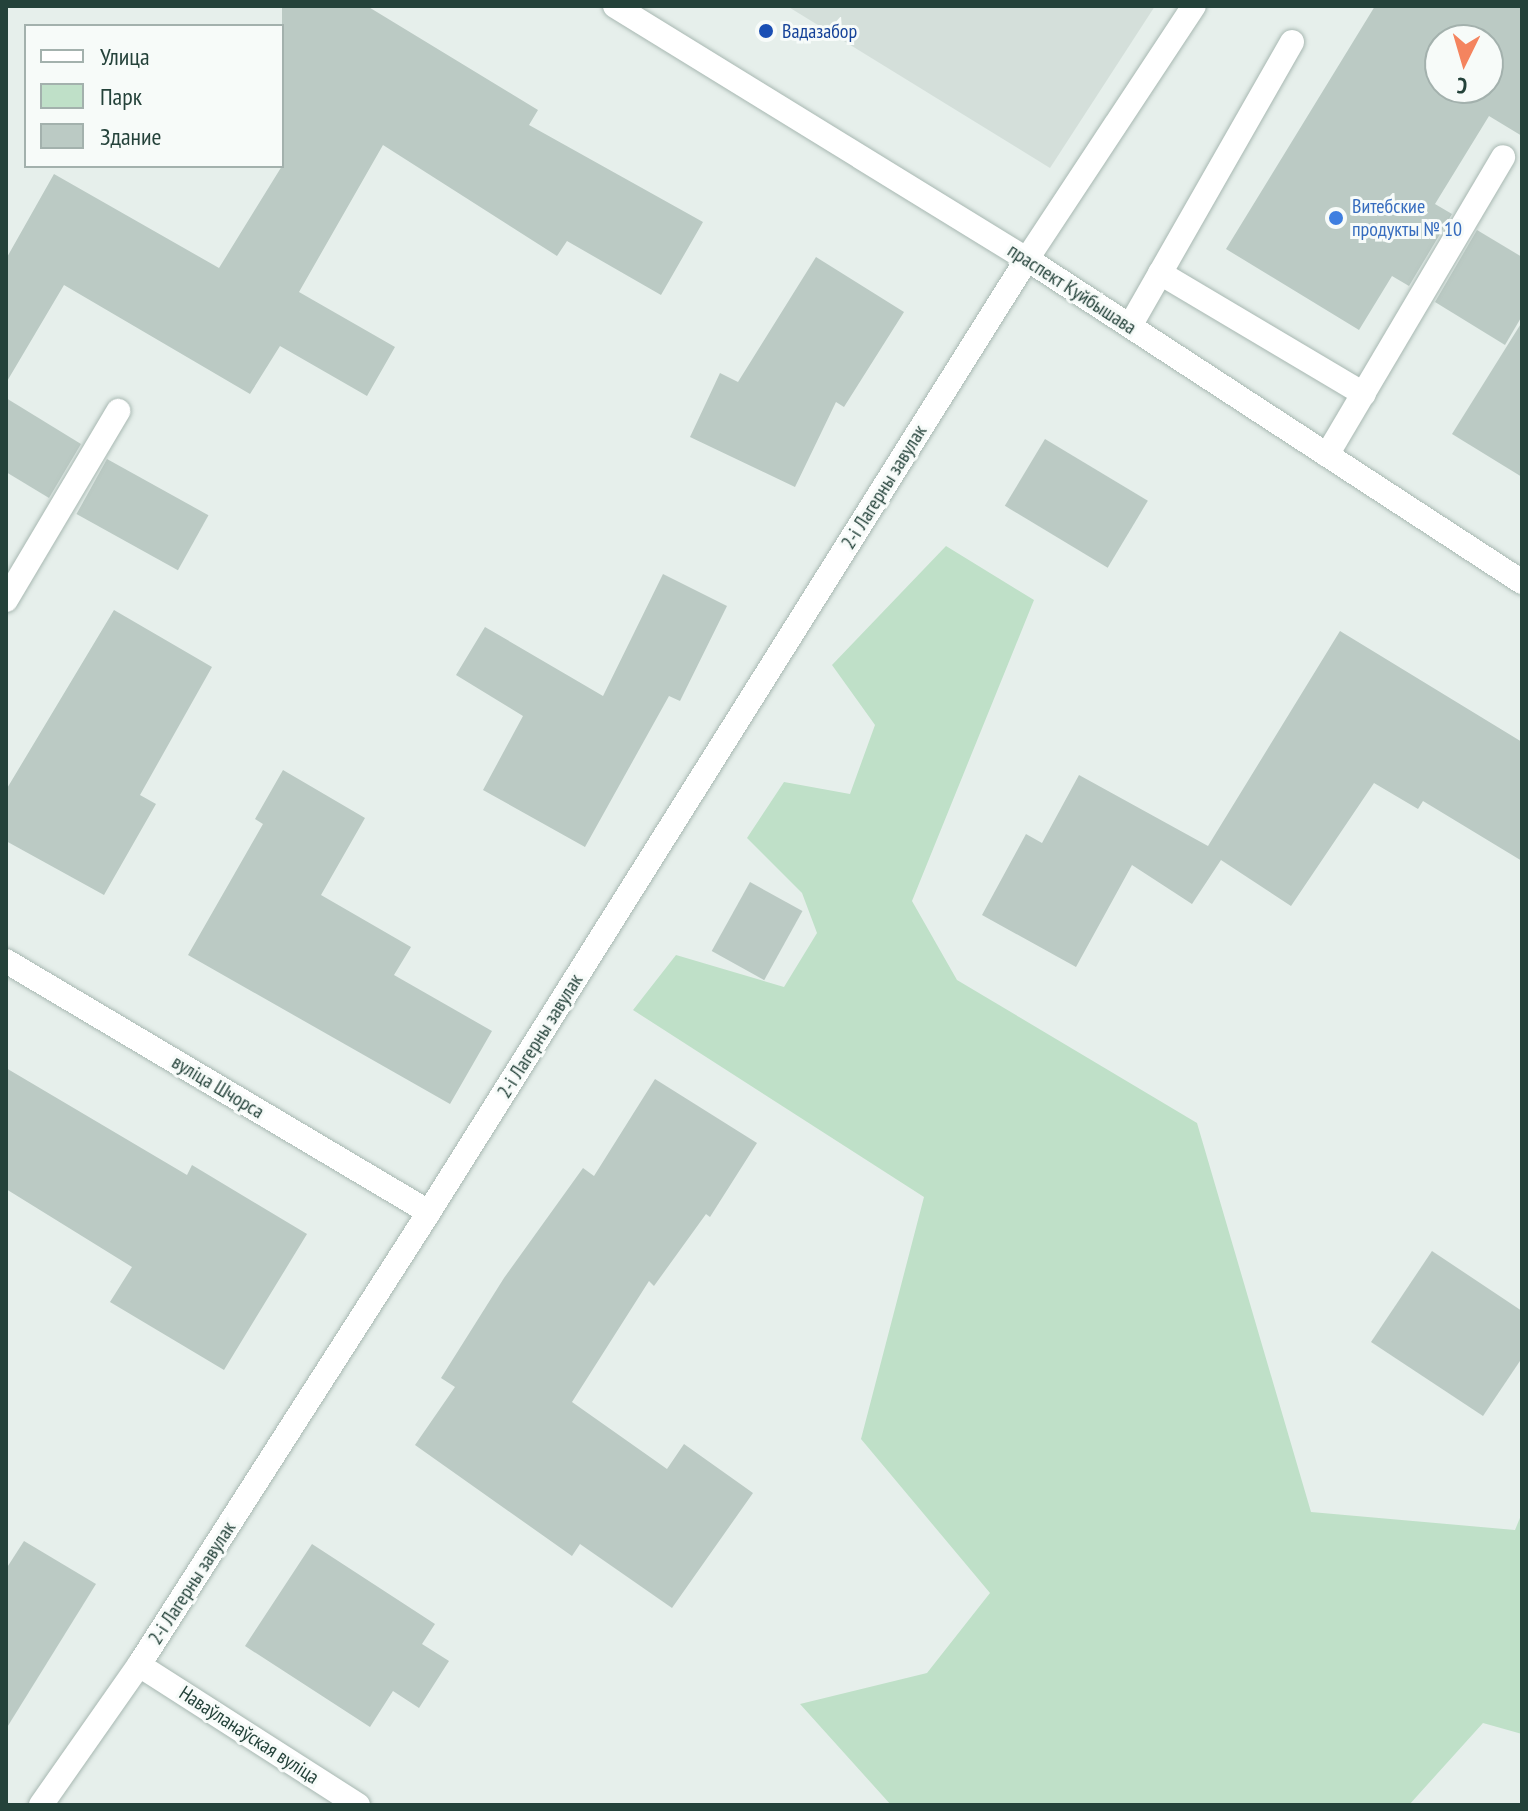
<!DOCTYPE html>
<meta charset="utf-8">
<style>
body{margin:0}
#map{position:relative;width:1528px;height:1811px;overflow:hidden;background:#e6efeb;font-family:"PT Sans Narrow",sans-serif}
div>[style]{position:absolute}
.built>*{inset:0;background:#d4dfda}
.green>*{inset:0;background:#bfe0c8}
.building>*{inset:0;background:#bbcac4;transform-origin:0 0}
.roads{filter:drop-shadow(0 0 2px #a8b8b2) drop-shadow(0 0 2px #a8b8b2)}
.service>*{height:24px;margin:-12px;padding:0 12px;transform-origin:12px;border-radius:12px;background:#fff}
.minor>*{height:24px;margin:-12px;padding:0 12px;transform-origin:12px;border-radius:12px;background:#fff}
.tertiary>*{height:24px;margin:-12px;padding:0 12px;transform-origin:12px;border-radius:12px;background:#fff}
.dots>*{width:22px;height:22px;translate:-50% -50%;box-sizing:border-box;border:4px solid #f7fbf9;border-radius:50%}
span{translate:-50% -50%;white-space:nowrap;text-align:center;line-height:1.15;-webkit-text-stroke:6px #f7fbf9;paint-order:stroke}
.transit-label{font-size:20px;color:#164399}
.left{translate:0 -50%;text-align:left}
.shop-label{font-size:20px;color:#366cbe}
.street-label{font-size:20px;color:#24423a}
.frame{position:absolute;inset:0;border:8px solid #24423a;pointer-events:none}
.legend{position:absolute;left:24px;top:24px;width:260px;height:144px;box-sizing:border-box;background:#f7fbf9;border:2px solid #a3b1ad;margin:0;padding:10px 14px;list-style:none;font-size:24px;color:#24423a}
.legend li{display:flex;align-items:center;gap:16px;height:40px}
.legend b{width:40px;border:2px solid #a3b1ad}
.north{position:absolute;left:1424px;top:24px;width:80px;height:80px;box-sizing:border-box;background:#f7fbf9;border:2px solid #a3b1ad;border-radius:50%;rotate:185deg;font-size:22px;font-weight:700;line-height:32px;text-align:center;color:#24423a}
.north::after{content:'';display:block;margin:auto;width:28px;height:36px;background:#f4845f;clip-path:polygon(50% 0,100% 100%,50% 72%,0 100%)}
</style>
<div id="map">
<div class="built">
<i style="clip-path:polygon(787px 6px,1155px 6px,1050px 168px)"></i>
</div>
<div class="green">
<i style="clip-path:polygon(946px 546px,1034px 600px,912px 901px,957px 980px,1197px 1123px,1311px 1512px,1515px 1530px,1522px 1513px,1522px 1734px,1483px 1723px,1409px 1805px,891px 1805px,800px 1704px,927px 1673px,990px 1593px,861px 1439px,924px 1197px,633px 1010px,676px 955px,784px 987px,817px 933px,802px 893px,747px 838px,784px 782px,850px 794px,875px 725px,832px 665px)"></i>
</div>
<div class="building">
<i style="clip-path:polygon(282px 6px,367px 6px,538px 110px,529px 125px,703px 222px,661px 295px,567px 241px,557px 256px,383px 145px,299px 292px,395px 347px,367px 396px,280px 346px,250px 394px,64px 285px,6px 383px,6px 259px,54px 174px,219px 268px,282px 166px)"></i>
<i style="clip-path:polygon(evenodd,1375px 6px,1522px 6px,1522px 136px,1489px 116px,1435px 204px,1452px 214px,1409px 286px,1392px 276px,1359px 330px,1226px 249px,1375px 6px,1440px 40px,1488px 40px,1488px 88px,1440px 88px,1440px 40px)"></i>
<i style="clip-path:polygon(1477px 230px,1522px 257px,1522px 316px,1505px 345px,1435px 302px)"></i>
<i style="clip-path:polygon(816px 257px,904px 312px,844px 407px,836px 402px,795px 487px,690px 437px,720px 373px,738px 382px)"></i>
<i style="clip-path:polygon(1522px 322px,1522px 477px,1452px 434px)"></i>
<i style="clip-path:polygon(6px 398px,81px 444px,49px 498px,6px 472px)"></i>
<i style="left:1045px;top:439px;width:120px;height:78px;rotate:31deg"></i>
<i style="left:107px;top:459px;width:116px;height:63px;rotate:29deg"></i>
<i style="clip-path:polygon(663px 574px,727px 606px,680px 701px,669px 696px,585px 847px,483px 790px,523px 716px,456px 675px,485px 627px,603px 696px)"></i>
<i style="clip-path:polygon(114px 610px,212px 667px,140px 795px,156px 804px,104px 895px,6px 841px,6px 790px)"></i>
<i style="clip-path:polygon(1340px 631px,1522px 742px,1522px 861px,1423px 801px,1418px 809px,1374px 783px,1291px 906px,1221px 860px,1192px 904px,1132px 865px,1076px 967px,982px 915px,1026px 834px,1042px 843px,1079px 775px,1208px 846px)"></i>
<i style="clip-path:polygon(283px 770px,365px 818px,321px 895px,411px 947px,394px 975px,492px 1031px,450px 1104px,188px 955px,263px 824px,255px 819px)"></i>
<i style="left:750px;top:882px;width:60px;height:79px;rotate:29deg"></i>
<i style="clip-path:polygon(6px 1068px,187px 1175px,192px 1165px,307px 1234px,224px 1370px,110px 1302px,132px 1267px,6px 1189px)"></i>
<i style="clip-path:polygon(655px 1079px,757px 1143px,710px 1217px,706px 1214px,654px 1286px,649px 1281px,572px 1402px,667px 1469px,684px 1444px,753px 1493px,672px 1608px,580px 1544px,572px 1556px,415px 1445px,455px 1387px,441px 1378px,504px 1278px,583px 1168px,594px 1176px)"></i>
<i style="clip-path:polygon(1432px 1251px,1522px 1311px,1522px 1358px,1483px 1416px,1371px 1342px)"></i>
<i style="clip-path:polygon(24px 1541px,96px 1584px,6px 1729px,6px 1569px)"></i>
<i style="clip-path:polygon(312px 1544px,435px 1624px,422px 1644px,449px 1661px,419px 1708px,393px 1691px,370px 1727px,245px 1646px)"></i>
</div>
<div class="roads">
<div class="service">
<i style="left:1160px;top:273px;width:237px;rotate:30.7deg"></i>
<i style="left:1130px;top:326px;width:327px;rotate:-60.3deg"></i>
<i style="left:1327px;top:455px;width:346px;rotate:-59.4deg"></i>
<i style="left:6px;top:600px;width:220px;rotate:-59.3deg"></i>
</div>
<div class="minor">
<i style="left:6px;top:961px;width:492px;rotate:30.7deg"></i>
<i style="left:139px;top:1665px;width:260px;rotate:32.6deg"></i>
<i style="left:41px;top:1805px;width:171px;rotate:-55deg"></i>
<i style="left:139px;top:1665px;width:538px;rotate:-57.37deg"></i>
<i style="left:429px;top:1212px;width:1125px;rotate:-57.89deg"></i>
<i style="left:1027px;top:259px;width:303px;rotate:-56.6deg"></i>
</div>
<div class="tertiary">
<i style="left:615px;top:6px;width:483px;rotate:31.6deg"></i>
<i style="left:1027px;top:259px;width:591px;rotate:33.13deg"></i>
</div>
</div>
<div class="dots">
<i style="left:766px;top:31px;background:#1a4fb4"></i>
<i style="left:1336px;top:218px;background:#3f7fe0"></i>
</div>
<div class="transit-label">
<span class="left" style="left:782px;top:31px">Вадазабор</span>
</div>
<div class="shop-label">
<span class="left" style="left:1352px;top:218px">Витебские<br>продукты № 10</span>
</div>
<div class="street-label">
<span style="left:1072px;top:289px;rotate:33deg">праспект Куйбышава</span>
<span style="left:884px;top:487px;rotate:-58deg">2-і Лагерны завулак</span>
<span style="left:540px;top:1036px;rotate:-58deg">2-і Лагерны завулак</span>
<span style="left:218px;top:1087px;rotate:31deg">вуліца Шчорса</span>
<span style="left:192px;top:1583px;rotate:-57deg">2-і Лагерны завулак</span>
<span style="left:249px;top:1735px;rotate:33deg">Наваўланаўская вуліца</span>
</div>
<div class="frame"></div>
<ul class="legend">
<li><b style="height:10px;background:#fff"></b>Улица</li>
<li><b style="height:22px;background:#bfe0c8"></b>Парк</li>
<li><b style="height:22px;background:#bbcac4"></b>Здание</li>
</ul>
<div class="north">С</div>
</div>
